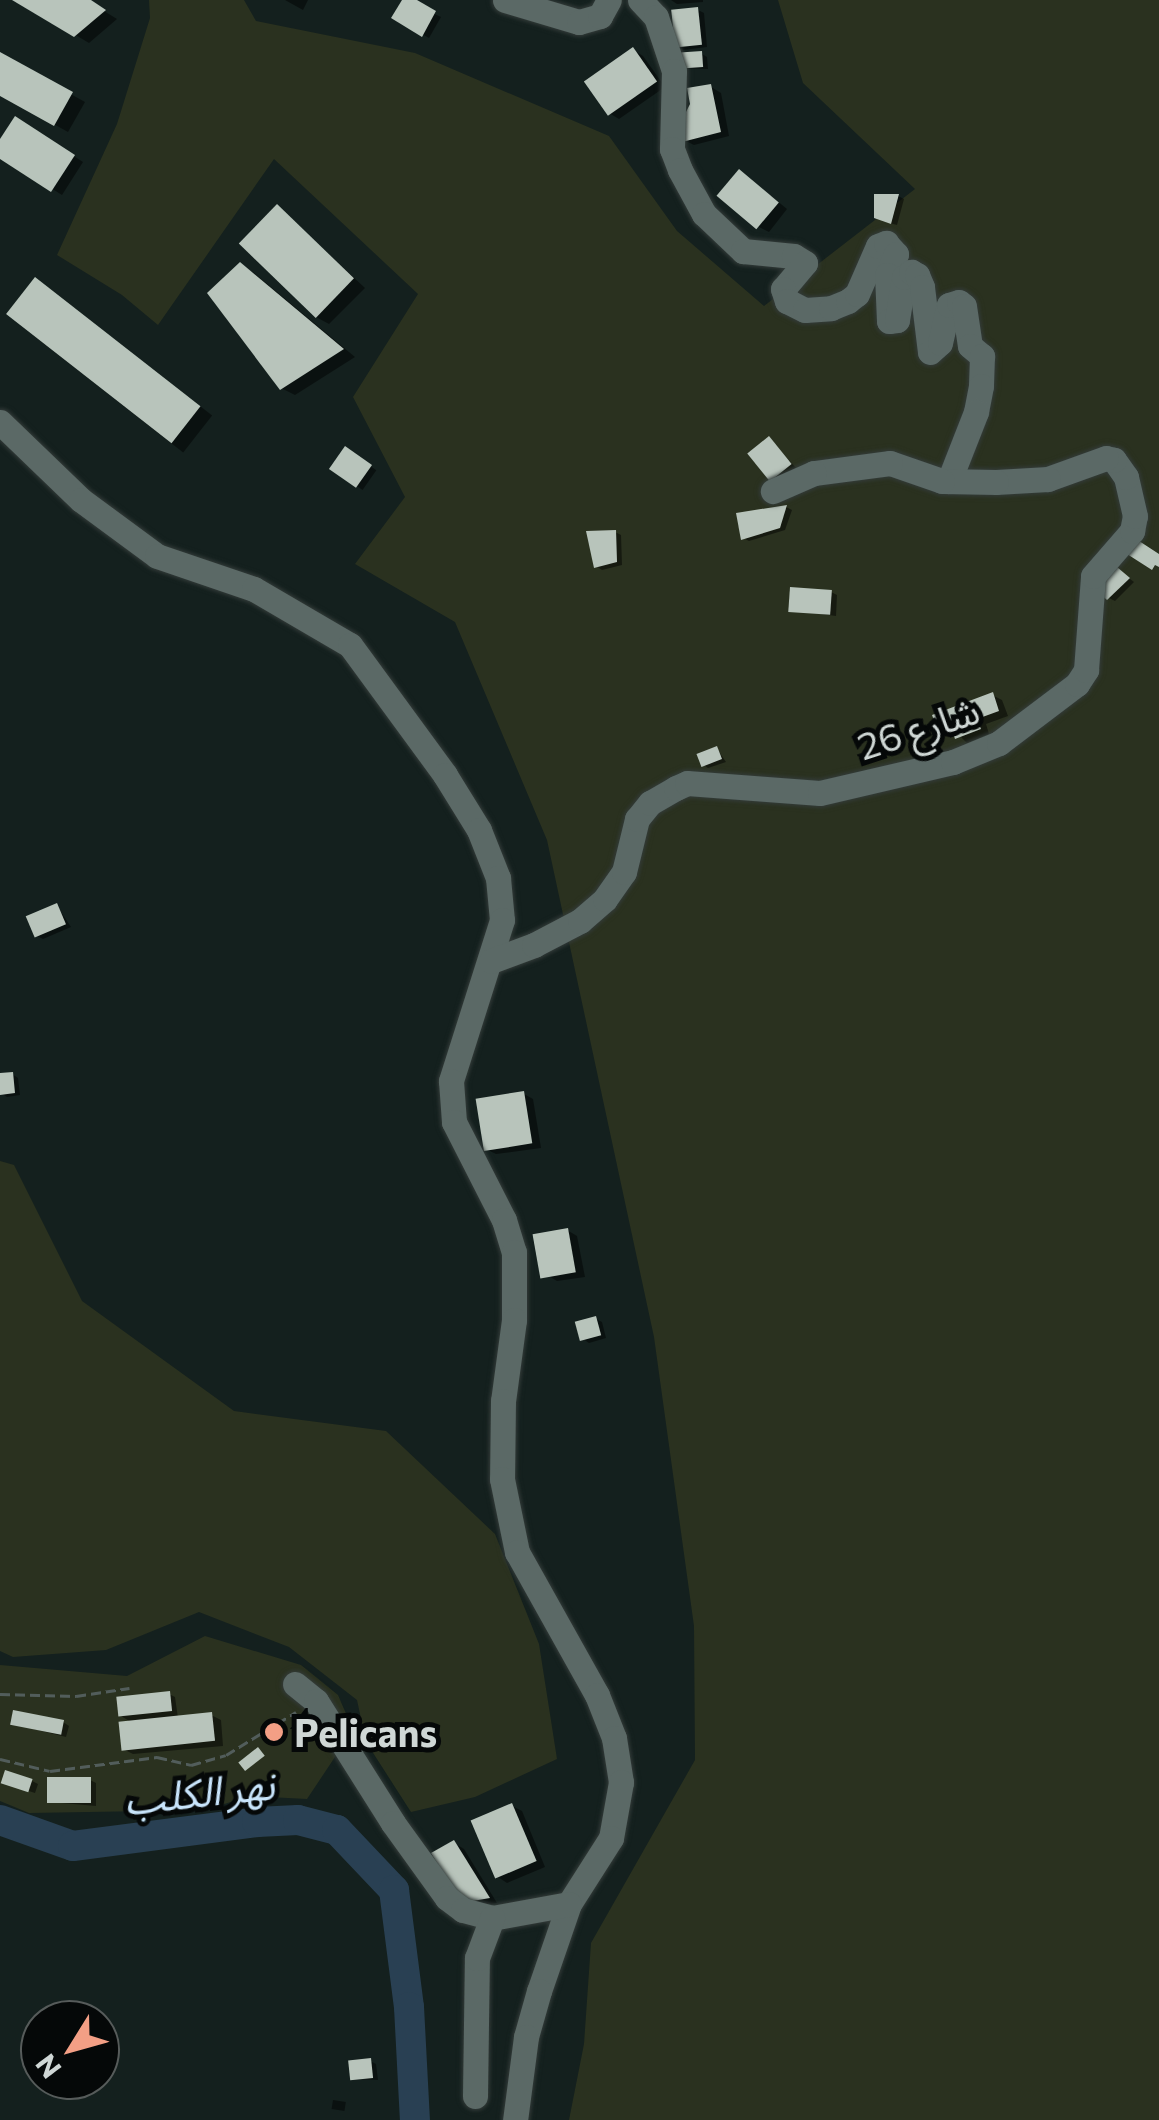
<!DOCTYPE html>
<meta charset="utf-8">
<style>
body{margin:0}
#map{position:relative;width:1159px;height:2120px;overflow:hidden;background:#14201e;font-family:Commissioner,"Noto Sans Arabic",sans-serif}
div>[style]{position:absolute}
.green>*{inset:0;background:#2a311f}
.shadow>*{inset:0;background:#0007;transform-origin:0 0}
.river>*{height:30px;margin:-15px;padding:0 15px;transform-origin:15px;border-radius:15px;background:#294053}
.building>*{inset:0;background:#b8c4bb;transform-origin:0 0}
.path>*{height:2.5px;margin-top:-1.25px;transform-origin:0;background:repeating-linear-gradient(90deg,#525d5b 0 10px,transparent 0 15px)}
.roads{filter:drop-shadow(0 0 2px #333b39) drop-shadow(0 0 2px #333b39)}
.minor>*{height:25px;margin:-12.5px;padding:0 12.5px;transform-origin:12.5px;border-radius:12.5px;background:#5b6966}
.dots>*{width:28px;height:28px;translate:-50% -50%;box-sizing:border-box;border:5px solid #050808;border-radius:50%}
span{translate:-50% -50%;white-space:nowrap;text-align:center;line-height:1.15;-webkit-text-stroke:10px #050808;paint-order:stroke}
.street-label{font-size:38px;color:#cfd7d5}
.poi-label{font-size:38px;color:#cfd7d5;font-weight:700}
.left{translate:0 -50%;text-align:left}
.water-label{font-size:40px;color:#c8e4fb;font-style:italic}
.north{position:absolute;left:20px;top:2000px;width:100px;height:100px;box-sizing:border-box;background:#050808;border:2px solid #565b5a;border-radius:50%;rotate:233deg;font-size:28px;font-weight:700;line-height:40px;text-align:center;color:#cfd7d5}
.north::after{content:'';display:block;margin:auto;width:35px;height:45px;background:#f39f85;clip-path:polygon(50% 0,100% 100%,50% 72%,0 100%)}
</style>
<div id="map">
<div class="green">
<i style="clip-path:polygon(149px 0,244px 0,256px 21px,415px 53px,609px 136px,677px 231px,764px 306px,915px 189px,803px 83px,778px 0,1159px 0,1159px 2120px,569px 2120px,584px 2044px,591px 1943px,695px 1760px,694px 1626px,654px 1337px,547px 840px,455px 622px,355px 564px,405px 497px,353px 397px,418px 294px,274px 159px,158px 325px,122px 295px,57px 255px,117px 124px,150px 18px)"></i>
<i style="clip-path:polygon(0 1161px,14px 1165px,82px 1301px,234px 1411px,386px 1431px,495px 1534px,539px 1644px,557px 1759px,475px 1797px,411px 1812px,366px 1742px,357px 1700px,289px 1647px,199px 1612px,106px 1650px,13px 1657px,0 1651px)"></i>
<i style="clip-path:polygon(205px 1636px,301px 1665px,338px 1695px,353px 1730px,307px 1799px,249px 1796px,206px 1810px,29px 1813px,0 1801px,0 1665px,127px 1676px)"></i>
</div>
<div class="shadow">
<i style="clip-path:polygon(17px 0,86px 0,117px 19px,89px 43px)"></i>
<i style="clip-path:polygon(285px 0,308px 0,303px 10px)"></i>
<i style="clip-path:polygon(404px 0,441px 17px,429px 38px,394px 18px)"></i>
<i style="clip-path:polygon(671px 0,703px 0,703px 2px,677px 4px)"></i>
<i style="clip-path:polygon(698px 10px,704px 13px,707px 47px,683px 50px,677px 46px)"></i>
<i style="clip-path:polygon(633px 50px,643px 56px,665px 87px,619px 119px,609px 113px)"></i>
<i style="clip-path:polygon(702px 54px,707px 57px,708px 69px,680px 68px)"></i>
<i style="clip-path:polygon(0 55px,85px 102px,68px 132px,0 94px)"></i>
<i style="clip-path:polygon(711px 87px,721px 93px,729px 136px,694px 145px,684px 140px)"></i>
<i style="clip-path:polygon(16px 119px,83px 162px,62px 195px,0 156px,0 143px)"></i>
<i style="clip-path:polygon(749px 178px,787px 209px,769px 232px,759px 227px)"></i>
<i style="clip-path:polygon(898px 196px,904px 199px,897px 225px,882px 221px)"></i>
<i style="clip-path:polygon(278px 207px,365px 288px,329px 324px,316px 317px)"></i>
<i style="clip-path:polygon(241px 265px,254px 273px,355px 357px,295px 395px,281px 388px)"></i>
<i style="left:49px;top:288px;width:207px;height:47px;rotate:38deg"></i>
<i style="clip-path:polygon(770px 439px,796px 468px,777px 483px)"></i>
<i style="left:346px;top:449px;width:37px;height:24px;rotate:35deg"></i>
<i style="clip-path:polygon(786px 507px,792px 510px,785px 530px,749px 541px,743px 538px,739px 515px)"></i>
<i style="clip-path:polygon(615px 532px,621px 535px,622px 565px,602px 570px,596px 566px)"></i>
<i style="clip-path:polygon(1117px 569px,1134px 582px,1115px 601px,1109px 598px)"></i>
<i style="clip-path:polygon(831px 592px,837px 595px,836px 616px,791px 610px)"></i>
<i style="clip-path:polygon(992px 695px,1002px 700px,1008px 716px,986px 724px,989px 734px,967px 743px,955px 731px,939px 727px)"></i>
<i style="clip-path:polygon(717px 749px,726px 762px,708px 768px,702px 764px)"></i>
<i style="clip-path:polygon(57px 906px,71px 927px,43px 939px,37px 936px)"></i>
<i style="clip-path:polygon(12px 1074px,18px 1078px,20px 1095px,7px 1097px,1px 1093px,0 1075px)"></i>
<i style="clip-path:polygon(524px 1094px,533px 1099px,541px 1148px,496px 1154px,486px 1149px)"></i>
<i style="clip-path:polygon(567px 1230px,577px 1236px,585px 1277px,557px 1281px,547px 1275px)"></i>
<i style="clip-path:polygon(596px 1319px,602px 1322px,606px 1338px,589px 1343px,583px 1339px)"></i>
<i style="clip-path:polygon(169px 1694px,175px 1697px,178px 1718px,211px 1715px,221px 1720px,223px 1746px,133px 1754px,123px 1749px,131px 1722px,121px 1716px)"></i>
<i style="clip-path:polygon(63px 1722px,69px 1726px,66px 1737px,13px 1724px)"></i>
<i style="clip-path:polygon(90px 1780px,96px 1783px,96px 1806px,50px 1802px)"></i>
<i style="clip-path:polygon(32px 1781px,38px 1784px,35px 1793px,10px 1785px)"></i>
<i style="clip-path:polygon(512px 1806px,522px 1811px,545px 1867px,507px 1883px,498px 1877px)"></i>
<i style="clip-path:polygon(454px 1843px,464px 1849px,497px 1903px,473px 1907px)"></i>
<i style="clip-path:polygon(370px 2061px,376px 2064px,378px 2080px,353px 2079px)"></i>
<i style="left:333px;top:2100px;width:13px;height:9px;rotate:9deg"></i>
</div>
<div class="river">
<i style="left:0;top:1820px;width:77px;rotate:19.6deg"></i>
<i style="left:73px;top:1846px;width:186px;rotate:-7.4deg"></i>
<i style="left:257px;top:1822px;width:41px;rotate:-2.8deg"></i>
<i style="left:298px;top:1820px;width:40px;rotate:14.4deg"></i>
<i style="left:337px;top:1830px;width:83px;rotate:46.5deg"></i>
<i style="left:394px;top:1890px;width:118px;rotate:82.7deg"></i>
<i style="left:409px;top:2007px;width:113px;rotate:87deg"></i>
</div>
<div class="building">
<i style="clip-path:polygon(12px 0,91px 0,106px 10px,74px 37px)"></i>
<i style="clip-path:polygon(402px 0,417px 0,436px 11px,422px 37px,391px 18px)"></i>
<i style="left:698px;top:7px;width:38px;height:27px;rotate:84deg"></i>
<i style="left:633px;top:47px;width:42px;height:60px;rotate:55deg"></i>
<i style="left:702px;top:51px;width:16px;height:26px;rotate:86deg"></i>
<i style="clip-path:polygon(0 52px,73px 92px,54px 126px,0 96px)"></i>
<i style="clip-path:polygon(711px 84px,721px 132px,682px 142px,679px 126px,690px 104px,687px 88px)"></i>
<i style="clip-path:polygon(15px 116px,75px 155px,51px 192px,0 159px,0 139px)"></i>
<i style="left:739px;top:169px;width:52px;height:35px;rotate:40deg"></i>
<i style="clip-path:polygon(874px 194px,899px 194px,891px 224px,874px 218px)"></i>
<i style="left:277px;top:204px;width:107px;height:55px;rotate:44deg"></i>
<i style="clip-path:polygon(240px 262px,344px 349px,280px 390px,207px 293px)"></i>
<i style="left:35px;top:277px;width:210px;height:47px;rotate:38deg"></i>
<i style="left:769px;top:436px;width:36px;height:28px;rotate:51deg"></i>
<i style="left:345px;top:446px;width:33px;height:28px;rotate:35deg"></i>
<i style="clip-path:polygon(787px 505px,780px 528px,741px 540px,736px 513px)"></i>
<i style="clip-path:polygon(616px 530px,617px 562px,594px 568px,586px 531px)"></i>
<i style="clip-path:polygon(1136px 539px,1159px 554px,1159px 567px,1155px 565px,1152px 570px,1127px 554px)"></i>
<i style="clip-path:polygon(1111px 562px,1130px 578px,1107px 600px,1097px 591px)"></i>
<i style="left:790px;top:587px;width:42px;height:25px;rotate:4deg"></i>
<i style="clip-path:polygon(993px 692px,999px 711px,977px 719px,981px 729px,955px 739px,950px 724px,937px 729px,932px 715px)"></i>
<i style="left:717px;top:746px;width:14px;height:22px;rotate:69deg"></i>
<i style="left:57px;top:903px;width:23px;height:34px;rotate:67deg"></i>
<i style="clip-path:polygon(13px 1072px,15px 1093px,0 1095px,0 1073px)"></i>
<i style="left:524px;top:1091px;width:53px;height:49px;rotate:81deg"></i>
<i style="left:568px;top:1228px;width:45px;height:36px;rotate:80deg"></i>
<i style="left:596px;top:1316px;width:20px;height:22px;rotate:75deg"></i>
<i style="left:170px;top:1691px;width:20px;height:54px;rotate:84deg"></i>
<i style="left:13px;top:1710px;width:52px;height:15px;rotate:11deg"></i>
<i style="left:212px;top:1712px;width:29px;height:94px;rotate:84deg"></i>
<i style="left:258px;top:1747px;width:11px;height:25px;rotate:52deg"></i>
<i style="left:5px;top:1770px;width:29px;height:14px;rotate:18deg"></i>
<i style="left:47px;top:1777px;width:44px;height:26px"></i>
<i style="left:512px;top:1803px;width:63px;height:45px;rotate:67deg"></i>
<i style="clip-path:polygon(454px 1840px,490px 1898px,461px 1903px,431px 1853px)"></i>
<i style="left:371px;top:2058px;width:20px;height:23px;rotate:84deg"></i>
</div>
<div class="path">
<i style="left:0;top:1694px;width:76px;rotate:1.5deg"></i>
<i style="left:76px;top:1696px;width:54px;rotate:-8.6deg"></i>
<i style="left:0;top:1759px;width:51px;rotate:13.5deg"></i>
<i style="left:50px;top:1771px;width:108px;rotate:-7.5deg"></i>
<i style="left:157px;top:1757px;width:35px;rotate:13deg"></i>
<i style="left:191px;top:1765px;width:36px;rotate:-16deg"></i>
<i style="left:226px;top:1755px;width:82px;rotate:-31.6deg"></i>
</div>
<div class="roads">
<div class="minor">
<i style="left:505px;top:0;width:77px;rotate:16.6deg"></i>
<i style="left:579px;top:22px;width:22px;rotate:-16deg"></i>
<i style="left:600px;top:16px;width:18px;rotate:-61deg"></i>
<i style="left:640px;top:0;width:23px;rotate:47deg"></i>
<i style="left:656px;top:17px;width:57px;rotate:71.6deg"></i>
<i style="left:674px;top:71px;width:78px;rotate:91.5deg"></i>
<i style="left:672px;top:149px;width:22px;rotate:69deg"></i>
<i style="left:680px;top:170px;width:50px;rotate:61.4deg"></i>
<i style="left:704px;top:214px;width:54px;rotate:43.5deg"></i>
<i style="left:743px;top:251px;width:51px;rotate:5.6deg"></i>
<i style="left:794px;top:256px;width:13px;rotate:32deg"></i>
<i style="left:805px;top:263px;width:34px;rotate:130deg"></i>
<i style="left:783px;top:289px;width:13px;rotate:72deg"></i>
<i style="left:787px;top:301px;width:20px;rotate:27deg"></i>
<i style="left:805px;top:310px;width:26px;rotate:-4deg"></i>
<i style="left:831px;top:308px;width:18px;rotate:-22deg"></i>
<i style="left:848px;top:301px;width:11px;rotate:-38deg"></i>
<i style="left:857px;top:294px;width:52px;rotate:-66.4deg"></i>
<i style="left:878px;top:246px;width:9px;rotate:-21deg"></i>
<i style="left:886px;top:243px;width:15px;rotate:48deg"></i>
<i style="left:896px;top:254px;width:23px;rotate:113deg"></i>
<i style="left:887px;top:275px;width:46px;rotate:87.5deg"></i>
<i style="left:889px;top:321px;width:8px;rotate:-7deg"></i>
<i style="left:897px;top:320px;width:44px;rotate:-80.8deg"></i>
<i style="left:904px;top:277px;width:9px;rotate:-36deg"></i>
<i style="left:911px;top:272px;width:7px;rotate:27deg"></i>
<i style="left:917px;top:275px;width:13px;rotate:67deg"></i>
<i style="left:922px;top:287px;width:65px;rotate:83deg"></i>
<i style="left:930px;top:352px;width:13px;rotate:-42deg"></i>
<i style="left:940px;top:343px;width:39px;rotate:-77deg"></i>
<i style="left:949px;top:305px;width:10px;rotate:-17deg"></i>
<i style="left:959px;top:302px;width:6px;rotate:39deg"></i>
<i style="left:964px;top:306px;width:40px;rotate:81.5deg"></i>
<i style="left:970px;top:346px;width:16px;rotate:40deg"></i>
<i style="left:982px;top:356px;width:30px;rotate:92deg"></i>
<i style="left:981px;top:386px;width:26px;rotate:101deg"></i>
<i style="left:976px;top:412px;width:74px;rotate:111.4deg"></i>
<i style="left:0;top:422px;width:112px;rotate:43.9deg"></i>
<i style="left:81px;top:500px;width:94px;rotate:36.4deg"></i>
<i style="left:157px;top:556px;width:102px;rotate:18.8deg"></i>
<i style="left:254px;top:589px;width:111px;rotate:30.3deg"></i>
<i style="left:350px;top:645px;width:161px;rotate:53.8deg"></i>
<i style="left:445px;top:775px;width:65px;rotate:58.3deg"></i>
<i style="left:479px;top:830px;width:52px;rotate:68.4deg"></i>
<i style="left:498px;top:878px;width:42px;rotate:84.6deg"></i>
<i style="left:502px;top:920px;width:169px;rotate:107.6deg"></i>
<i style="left:451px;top:1081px;width:41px;rotate:85.8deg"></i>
<i style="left:454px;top:1122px;width:110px;rotate:63deg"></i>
<i style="left:504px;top:1220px;width:34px;rotate:73deg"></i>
<i style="left:514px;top:1252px;width:68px;rotate:90deg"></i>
<i style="left:514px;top:1320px;width:82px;rotate:97.7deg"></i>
<i style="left:503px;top:1401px;width:78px;rotate:90.7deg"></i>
<i style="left:502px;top:1479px;width:75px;rotate:78.4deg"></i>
<i style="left:517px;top:1552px;width:164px;rotate:60.8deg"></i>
<i style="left:597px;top:1695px;width:46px;rotate:68.4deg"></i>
<i style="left:614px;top:1738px;width:45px;rotate:81deg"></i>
<i style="left:621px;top:1782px;width:57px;rotate:100.1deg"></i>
<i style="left:611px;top:1838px;width:78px;rotate:122.5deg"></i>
<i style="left:569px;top:1904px;width:92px;rotate:109deg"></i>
<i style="left:539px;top:1991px;width:48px;rotate:105.8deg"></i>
<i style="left:526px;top:2037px;width:84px;rotate:97.5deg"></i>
<i style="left:491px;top:961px;width:46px;rotate:-20.4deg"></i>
<i style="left:534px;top:945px;width:52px;rotate:-27.6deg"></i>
<i style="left:580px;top:921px;width:33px;rotate:-41deg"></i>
<i style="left:605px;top:899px;width:33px;rotate:-55deg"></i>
<i style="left:624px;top:872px;width:55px;rotate:-76.2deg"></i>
<i style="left:637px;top:819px;width:21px;rotate:-51deg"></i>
<i style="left:650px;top:803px;width:30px;rotate:-30deg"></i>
<i style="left:676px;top:788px;width:12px;rotate:-24deg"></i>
<i style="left:687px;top:783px;width:133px;rotate:4.3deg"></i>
<i style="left:820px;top:793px;width:137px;rotate:-13.1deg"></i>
<i style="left:953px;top:762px;width:50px;rotate:-22.4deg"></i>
<i style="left:999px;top:743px;width:98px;rotate:-37.1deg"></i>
<i style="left:1077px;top:684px;width:17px;rotate:-57deg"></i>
<i style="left:1086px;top:670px;width:94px;rotate:-85.7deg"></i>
<i style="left:1093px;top:576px;width:60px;rotate:-49.1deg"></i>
<i style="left:1132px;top:531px;width:15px;rotate:-79deg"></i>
<i style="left:1135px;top:516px;width:40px;rotate:-103deg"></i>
<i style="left:1126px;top:477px;width:21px;rotate:-125deg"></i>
<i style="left:1114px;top:460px;width:8px;rotate:-166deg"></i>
<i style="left:1106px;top:458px;width:62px;rotate:160.1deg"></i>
<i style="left:1048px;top:479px;width:52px;rotate:176.7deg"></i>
<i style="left:996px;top:482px;width:54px;rotate:-178.9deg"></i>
<i style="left:942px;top:481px;width:55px;rotate:-160.9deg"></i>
<i style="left:890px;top:463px;width:77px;rotate:172.5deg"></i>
<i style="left:814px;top:473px;width:45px;rotate:156.3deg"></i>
<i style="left:295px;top:1684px;width:27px;rotate:39deg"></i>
<i style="left:316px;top:1701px;width:144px;rotate:57.7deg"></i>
<i style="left:393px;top:1823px;width:92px;rotate:54.2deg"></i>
<i style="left:447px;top:1898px;width:20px;rotate:37deg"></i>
<i style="left:463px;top:1910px;width:30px;rotate:15deg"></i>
<i style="left:492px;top:1918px;width:78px;rotate:-10.3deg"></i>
<i style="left:475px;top:2096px;width:138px;rotate:-89.2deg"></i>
<i style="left:477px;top:1958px;width:43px;rotate:-69.4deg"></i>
</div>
</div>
<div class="dots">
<i style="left:274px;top:1732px;background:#f39f85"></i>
</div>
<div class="street-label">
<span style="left:918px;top:727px;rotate:-18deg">شارع 26</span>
</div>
<div class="poi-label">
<span class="left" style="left:294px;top:1732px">Pelicans</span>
</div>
<div class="water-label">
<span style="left:199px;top:1791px;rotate:-6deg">نهر الكلب</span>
</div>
<div class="north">N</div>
</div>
